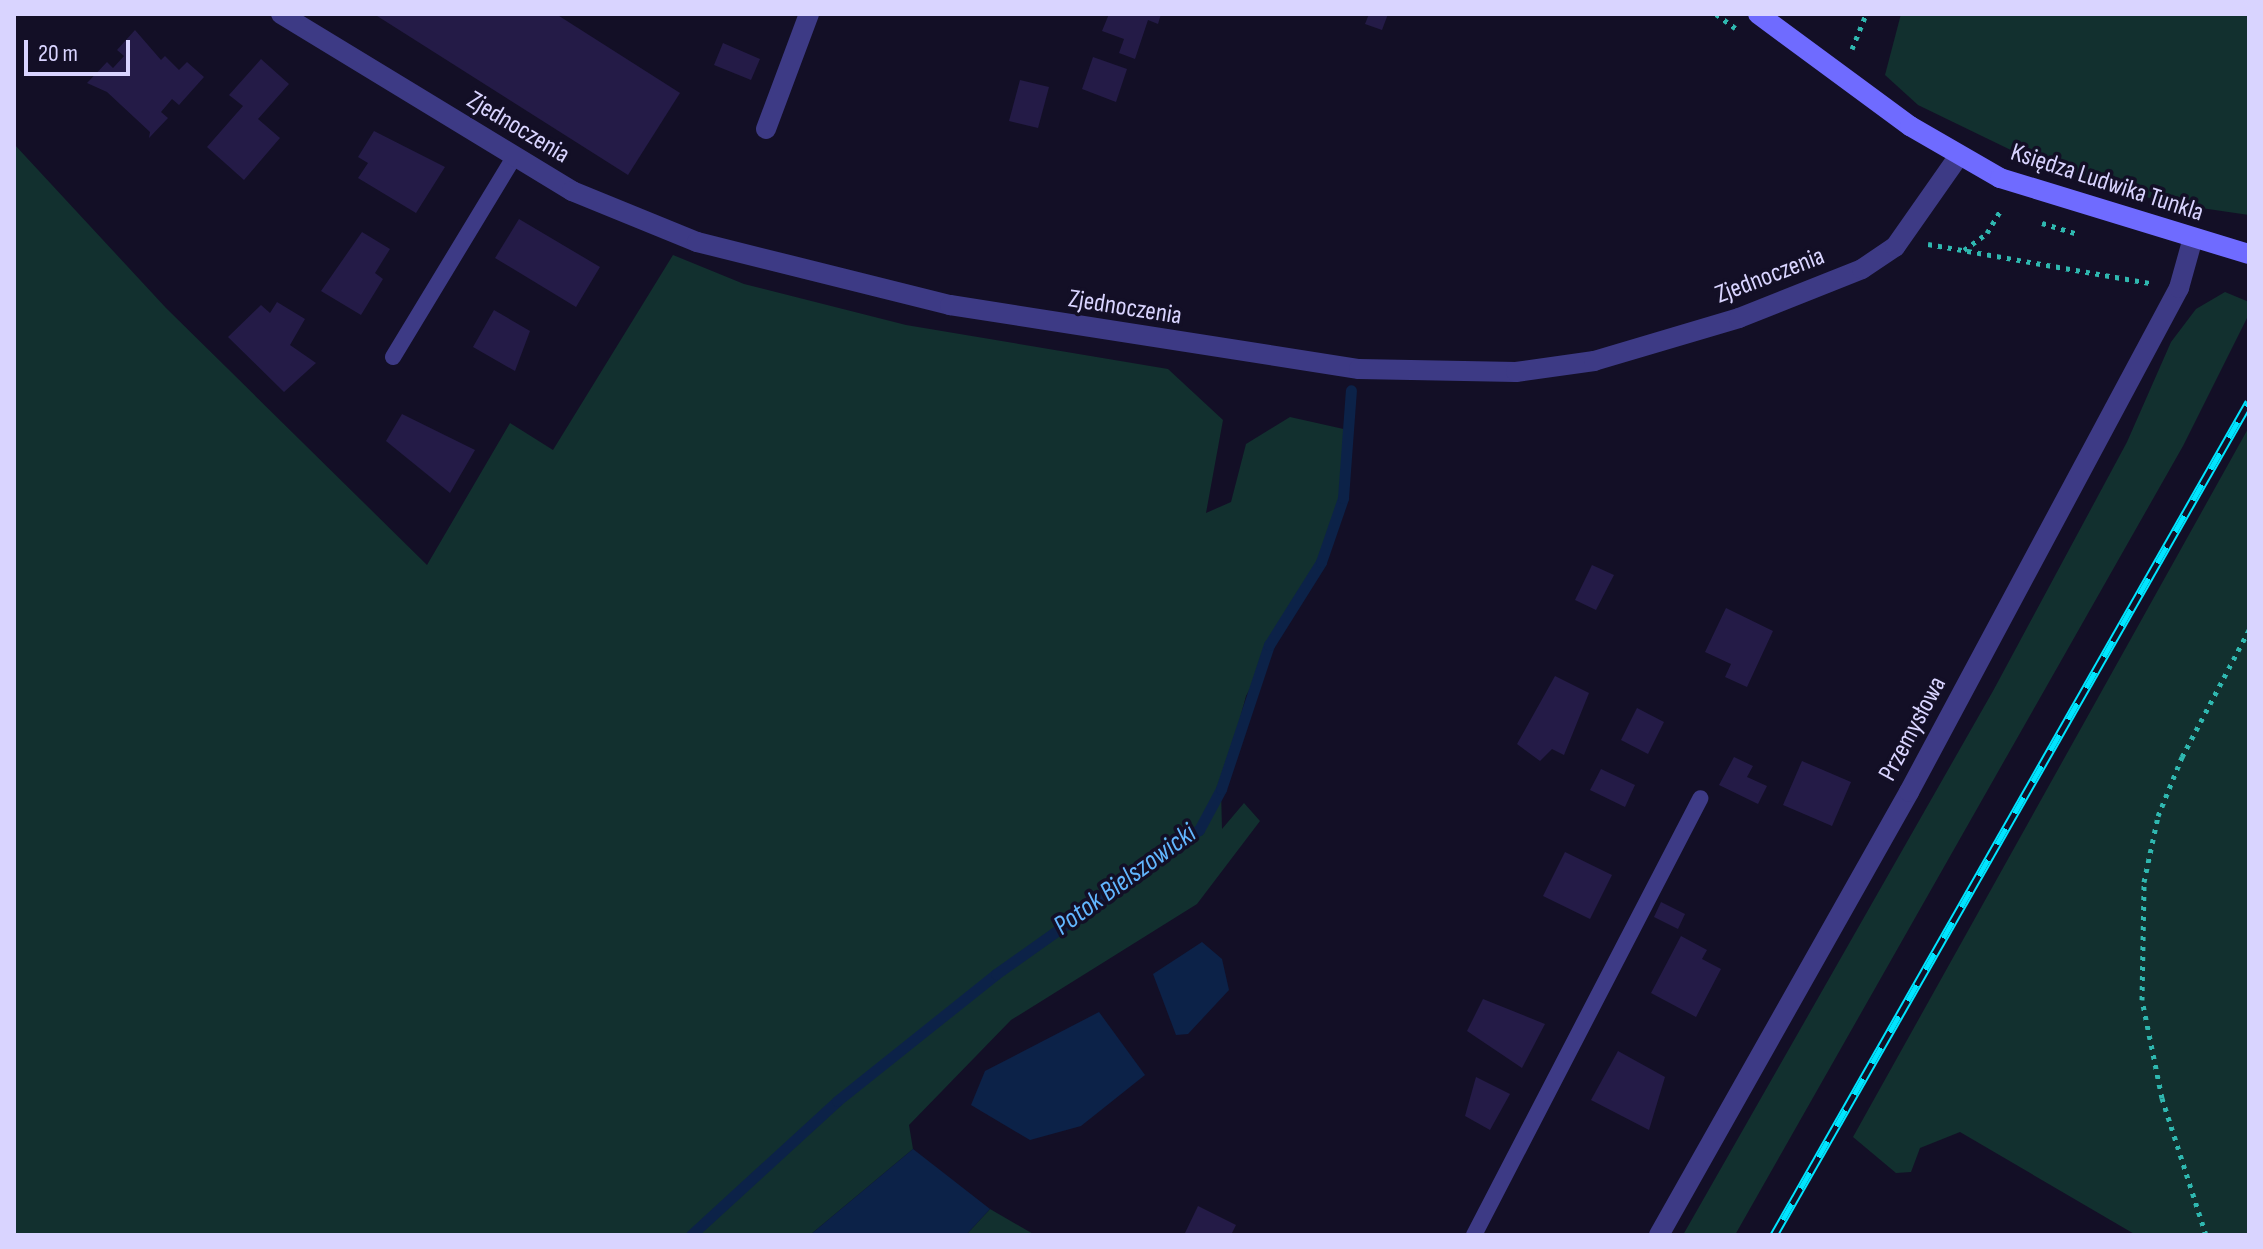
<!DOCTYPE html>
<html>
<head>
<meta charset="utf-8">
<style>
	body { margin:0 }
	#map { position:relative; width:2263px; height:1249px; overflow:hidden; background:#130f26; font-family:"Sofia Sans Condensed",sans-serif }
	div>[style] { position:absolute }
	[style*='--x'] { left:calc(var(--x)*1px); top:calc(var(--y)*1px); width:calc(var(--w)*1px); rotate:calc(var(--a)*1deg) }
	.green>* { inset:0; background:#12302f }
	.water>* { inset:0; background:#0c2248 }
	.stream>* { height:11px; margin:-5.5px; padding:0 5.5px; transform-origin:5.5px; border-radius:5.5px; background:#0c2248 }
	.building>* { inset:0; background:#241b47 }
	.path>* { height:5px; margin-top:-2.5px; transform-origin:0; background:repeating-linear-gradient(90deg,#2fb8b0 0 4px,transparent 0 10px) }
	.lane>* { height:16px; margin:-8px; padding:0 8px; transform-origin:8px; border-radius:8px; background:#3d3a85 }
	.street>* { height:20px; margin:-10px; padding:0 10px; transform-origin:10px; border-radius:10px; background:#3d3a85 }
	.secondary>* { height:20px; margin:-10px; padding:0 10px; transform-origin:10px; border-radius:10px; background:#6f6bff }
	.rail>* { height:9px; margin-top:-4.5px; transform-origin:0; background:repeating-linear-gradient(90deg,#130f26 0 18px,#00e5ff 0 36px); box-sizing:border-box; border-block:2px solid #00e5ff }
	span { translate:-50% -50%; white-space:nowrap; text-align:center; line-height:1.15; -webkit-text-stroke:7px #130f26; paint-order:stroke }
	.street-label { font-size:26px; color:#d9d4ff }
	.water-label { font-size:28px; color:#62b6ff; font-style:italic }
	.frame { position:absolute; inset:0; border:16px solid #d9d4ff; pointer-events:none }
	.scale { position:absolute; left:24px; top:40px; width:106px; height:36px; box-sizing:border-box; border:4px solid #d9d4ff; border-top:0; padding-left:10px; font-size:24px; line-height:28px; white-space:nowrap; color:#d9d4ff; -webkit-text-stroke:6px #130f26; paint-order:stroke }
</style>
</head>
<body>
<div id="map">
	<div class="green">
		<div style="clip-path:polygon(1901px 14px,2249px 14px,2249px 215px,2167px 203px,2050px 169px,1918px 105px,1885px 75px)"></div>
		<div style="clip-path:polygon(14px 144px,166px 308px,427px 565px,510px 423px,553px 450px,673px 255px,744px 284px,906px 325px,1168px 369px,1223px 420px,1206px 513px,1231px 502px,1246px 444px,1290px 417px,1348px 430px,1343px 498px,1321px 562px,1246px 696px,1221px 789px,1222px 829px,1244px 803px,1260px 821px,1197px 904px,1011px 1020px,909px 1125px,913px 1149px,810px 1235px,14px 1235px)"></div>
		<div style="clip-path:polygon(2225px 292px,2249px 302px,2249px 314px,2183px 446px,1735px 1235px,1683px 1235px,1993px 691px,2127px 442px,2171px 342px,2196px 309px)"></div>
		<div style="clip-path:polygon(2249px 427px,2249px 1235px,2136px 1235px,1960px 1132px,1920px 1148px,1911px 1172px,1896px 1173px,1853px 1137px)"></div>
		<div style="clip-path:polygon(990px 1209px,1035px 1235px,966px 1235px)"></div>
	</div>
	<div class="water">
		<div style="clip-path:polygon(1202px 942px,1222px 959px,1229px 990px,1188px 1034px,1176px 1035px,1153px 974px)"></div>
		<div style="clip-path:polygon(1099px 1012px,1145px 1075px,1081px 1126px,1030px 1140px,971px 1105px,985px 1071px)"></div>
		<div style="clip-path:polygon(913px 1149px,990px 1209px,966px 1235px,810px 1235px)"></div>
	</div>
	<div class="stream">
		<div style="--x:691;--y:1235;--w:198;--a:-42.5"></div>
		<div style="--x:837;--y:1101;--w:203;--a:-38.6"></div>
		<div style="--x:996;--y:974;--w:249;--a:-35.4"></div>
		<div style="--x:1199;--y:830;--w:47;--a:-61.8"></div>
		<div style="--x:1221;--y:789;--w:152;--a:-71.6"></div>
		<div style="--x:1269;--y:645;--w:98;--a:-57.9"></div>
		<div style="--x:1321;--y:562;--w:68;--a:-71"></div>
		<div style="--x:1343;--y:498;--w:108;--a:-85.8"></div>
	</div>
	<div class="building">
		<div style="clip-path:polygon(374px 14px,556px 14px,680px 93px,628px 175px)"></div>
		<div style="clip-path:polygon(1109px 14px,1161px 14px,1158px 24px,1148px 20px,1135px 59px,1119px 53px,1124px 39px,1102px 31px)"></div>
		<div style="clip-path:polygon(1369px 14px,1388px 14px,1382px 30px,1365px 24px)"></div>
		<div style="clip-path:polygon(135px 30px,161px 60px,165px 56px,179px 70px,187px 62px,204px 77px,179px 105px,172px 99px,161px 112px,168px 118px,149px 138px,150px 132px,107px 92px,87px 83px,107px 62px,113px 68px,124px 56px,117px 50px)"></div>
		<div style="clip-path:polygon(723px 43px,760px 59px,751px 80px,714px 65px)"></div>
		<div style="clip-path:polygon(1093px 57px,1127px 69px,1116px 102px,1082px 89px)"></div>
		<div style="clip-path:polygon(261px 59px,289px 84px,258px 119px,280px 138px,244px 180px,207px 147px,243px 106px,229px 95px)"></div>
		<div style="clip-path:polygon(1020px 80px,1049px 87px,1038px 128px,1009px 121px)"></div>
		<div style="clip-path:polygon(374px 131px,445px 167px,416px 213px,358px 178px,368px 163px,358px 157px)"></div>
		<div style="clip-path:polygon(519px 219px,600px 267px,576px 307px,495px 258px)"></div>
		<div style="clip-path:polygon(362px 232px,390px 249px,375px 273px,383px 279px,361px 315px,321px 291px)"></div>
		<div style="clip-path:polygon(277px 302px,305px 319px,290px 345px,316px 363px,284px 392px,228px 337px,261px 305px,270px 313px)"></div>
		<div style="clip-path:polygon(494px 310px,530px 331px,515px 371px,473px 347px)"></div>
		<div style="clip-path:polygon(402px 414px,475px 450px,450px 493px,386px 441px)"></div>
		<div style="clip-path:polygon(1592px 565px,1614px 575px,1596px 610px,1575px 600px)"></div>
		<div style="clip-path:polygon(1726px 608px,1773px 631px,1747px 687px,1725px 677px,1731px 664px,1705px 652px)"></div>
		<div style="clip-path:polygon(1555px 676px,1589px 693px,1564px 755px,1552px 749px,1540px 761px,1517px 744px)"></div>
		<div style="clip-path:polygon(1637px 708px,1664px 722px,1648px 754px,1621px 740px)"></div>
		<div style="clip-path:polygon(1734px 757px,1753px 766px,1747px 777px,1767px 786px,1758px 804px,1719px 785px)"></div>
		<div style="clip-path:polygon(1802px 761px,1851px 782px,1832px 826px,1783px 805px)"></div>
		<div style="clip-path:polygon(1601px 769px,1635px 785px,1625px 807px,1590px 790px)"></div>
		<div style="clip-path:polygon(1565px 852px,1612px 875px,1590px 919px,1543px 896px)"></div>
		<div style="clip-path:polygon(1661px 902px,1685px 914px,1678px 929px,1654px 917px)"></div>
		<div style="clip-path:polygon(1681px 936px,1707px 950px,1702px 959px,1721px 969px,1696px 1017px,1651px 993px)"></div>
		<div style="clip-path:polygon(1483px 999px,1545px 1024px,1522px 1068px,1467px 1031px)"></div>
		<div style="clip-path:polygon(1618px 1051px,1665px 1077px,1649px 1130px,1591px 1100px)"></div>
		<div style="clip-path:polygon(1476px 1077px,1510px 1094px,1490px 1130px,1465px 1116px)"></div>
		<div style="clip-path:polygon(1198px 1206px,1236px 1225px,1231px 1235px,1185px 1233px)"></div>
	</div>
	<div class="path">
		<div style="--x:1716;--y:14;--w:24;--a:36"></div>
		<div style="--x:1852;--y:49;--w:38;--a:-68"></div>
		<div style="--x:2042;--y:223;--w:38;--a:17"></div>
		<div style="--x:1928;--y:244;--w:225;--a:10"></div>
		<div style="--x:1964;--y:250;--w:29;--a:-36"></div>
		<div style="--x:1987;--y:233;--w:29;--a:-59"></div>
		<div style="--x:2206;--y:1235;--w:144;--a:-107.8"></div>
		<div style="--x:2162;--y:1098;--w:100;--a:-101.5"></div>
		<div style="--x:2142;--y:1000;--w:118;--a:-89"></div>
		<div style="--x:2144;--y:882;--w:67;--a:-78"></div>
		<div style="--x:2158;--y:816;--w:64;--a:-67.9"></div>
		<div style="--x:2182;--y:757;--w:144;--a:-62.2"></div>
	</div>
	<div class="lane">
		<div style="--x:393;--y:357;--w:234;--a:-58.8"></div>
		<div style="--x:1474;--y:1235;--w:492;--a:-62.6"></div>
	</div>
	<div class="street">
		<div style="--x:281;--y:14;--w:341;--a:31.3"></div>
		<div style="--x:572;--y:191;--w:135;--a:22.2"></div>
		<div style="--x:697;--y:242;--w:261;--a:14"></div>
		<div style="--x:950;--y:305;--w:414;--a:8.9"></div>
		<div style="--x:1359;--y:369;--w:157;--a:1.1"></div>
		<div style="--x:1516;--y:372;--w:79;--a:-8"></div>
		<div style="--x:1594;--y:361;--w:151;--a:-16.5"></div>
		<div style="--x:1739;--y:318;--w:132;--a:-21.7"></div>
		<div style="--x:1862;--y:269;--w:40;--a:-34"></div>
		<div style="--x:1895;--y:247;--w:110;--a:-55"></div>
		<div style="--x:766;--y:129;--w:123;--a:-69.5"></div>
		<div style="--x:1659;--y:1235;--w:509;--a:-60.56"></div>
		<div style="--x:1909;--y:792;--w:572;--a:-61.82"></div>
		<div style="--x:2179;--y:288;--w:52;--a:-74.4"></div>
	</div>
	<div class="secondary">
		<div style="--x:1758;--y:14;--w:189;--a:36.4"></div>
		<div style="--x:1910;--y:126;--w:104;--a:30"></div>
		<div style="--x:2000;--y:178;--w:260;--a:17"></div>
	</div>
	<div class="rail">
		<div style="--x:1774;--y:1235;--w:959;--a:-60.31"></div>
	</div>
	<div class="street-label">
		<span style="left:518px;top:128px;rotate:31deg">Zjednoczenia</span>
		<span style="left:2107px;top:183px;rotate:18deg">Księdza Ludwika Tunkla</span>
		<span style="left:1770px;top:276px;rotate:-21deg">Zjednoczenia</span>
		<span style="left:1125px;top:308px;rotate:9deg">Zjednoczenia</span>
		<span style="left:1913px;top:729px;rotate:-62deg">Przemysłowa</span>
	</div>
	<div class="water-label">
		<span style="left:1125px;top:880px;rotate:-36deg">Potok Bielszowicki</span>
	</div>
	<div class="frame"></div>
	<div class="scale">20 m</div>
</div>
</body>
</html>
